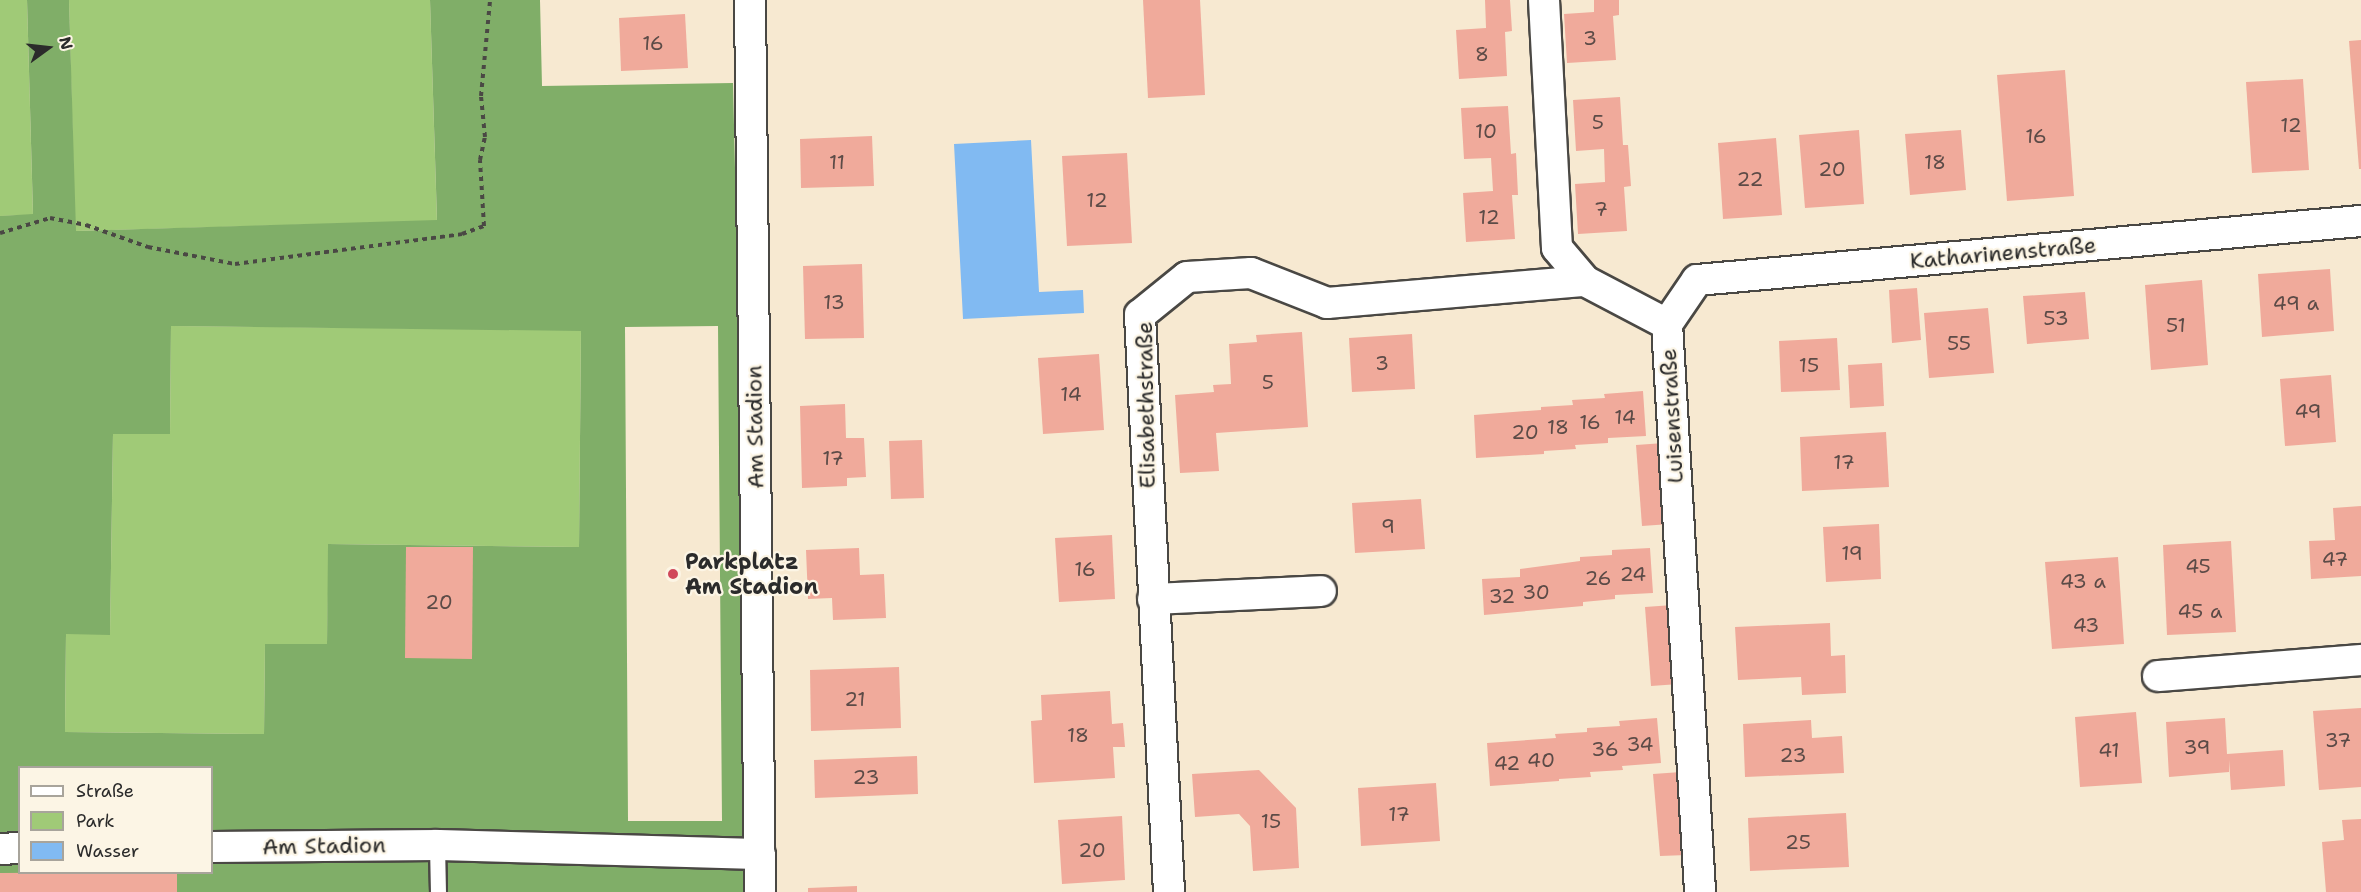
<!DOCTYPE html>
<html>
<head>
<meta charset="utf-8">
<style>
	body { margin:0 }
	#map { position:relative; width:2361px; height:892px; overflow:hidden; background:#f7e9d1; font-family:"Shantell Sans",sans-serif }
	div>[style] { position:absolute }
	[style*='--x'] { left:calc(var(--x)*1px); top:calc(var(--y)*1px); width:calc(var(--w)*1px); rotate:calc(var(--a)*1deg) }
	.green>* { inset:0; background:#a0ca77 }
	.forest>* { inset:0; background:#80ae68 }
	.water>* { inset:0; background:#81baf2 }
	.building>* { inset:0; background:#f0aa9b }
	.path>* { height:4px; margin-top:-2px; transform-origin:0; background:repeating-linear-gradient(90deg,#4a4844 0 4.5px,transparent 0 9px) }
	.roads { filter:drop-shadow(2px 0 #4a4844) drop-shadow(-2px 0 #4a4844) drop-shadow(0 2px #4a4844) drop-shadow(0 -2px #4a4844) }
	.service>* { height:15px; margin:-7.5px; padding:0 7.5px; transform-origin:7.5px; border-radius:7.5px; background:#fff }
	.minor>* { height:30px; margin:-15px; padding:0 15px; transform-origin:15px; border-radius:15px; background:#fff }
	.dots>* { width:16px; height:16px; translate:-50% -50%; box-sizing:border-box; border:3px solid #fcf5e5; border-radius:50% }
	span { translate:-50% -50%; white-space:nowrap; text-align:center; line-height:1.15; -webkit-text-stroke:4.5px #fcf5e5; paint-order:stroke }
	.number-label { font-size:20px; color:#5c4b47 }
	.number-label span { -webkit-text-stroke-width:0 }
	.street-label { font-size:22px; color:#2b2b2b }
	.poi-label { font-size:22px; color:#2b2b2b; font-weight:700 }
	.left { translate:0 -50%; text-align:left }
	.legend { position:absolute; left:18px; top:766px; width:195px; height:108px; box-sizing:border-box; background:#fcf5e5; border:2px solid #a8a49b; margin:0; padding:8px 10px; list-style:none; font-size:18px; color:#2b2b2b }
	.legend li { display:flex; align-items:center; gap:12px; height:30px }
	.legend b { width:30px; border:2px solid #a8a49b }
	.north { position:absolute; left:18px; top:18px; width:60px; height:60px; -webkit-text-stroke:4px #fcf5e5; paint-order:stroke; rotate:75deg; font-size:16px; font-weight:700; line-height:24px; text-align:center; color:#2b2b2b }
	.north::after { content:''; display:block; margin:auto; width:21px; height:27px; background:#2b2b2b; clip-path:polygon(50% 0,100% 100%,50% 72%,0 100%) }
</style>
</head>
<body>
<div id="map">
	<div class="green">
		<div style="clip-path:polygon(0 0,27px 0,33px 215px,0 216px)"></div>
		<div style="clip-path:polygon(69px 0,430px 0,437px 221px,75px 231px)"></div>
		<div style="clip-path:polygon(171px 326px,581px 330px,579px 547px,329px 544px,327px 644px,265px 644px,264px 734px,65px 732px,66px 634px,110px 634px,113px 434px,170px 434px)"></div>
	</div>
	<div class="forest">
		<div style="clip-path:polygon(evenodd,27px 0,69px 0,76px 231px,437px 220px,430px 0,540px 0,542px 86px,733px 83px,752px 892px,0 892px,0 216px,33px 214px,27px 0,171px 326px,581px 331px,579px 547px,328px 544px,327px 644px,265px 644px,264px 734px,65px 732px,66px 634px,110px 635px,113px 434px,170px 434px,171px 326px,27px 0,718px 326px,722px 821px,628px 821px,625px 327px,718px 326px,27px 0,20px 768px,212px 768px,212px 872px,20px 872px,20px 768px)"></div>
	</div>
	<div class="water">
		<div style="clip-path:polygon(1031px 140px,1039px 292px,1083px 290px,1084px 313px,963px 319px,954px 144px)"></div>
	</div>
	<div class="building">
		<div style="clip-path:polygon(1143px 0,1200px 0,1205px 95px,1148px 98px)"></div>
		<div style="clip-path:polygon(1485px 0,1510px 0,1512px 31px,1505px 32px,1507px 76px,1459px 79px,1456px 30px,1486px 28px)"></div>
		<div style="clip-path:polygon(1594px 0,1619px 0,1619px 15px,1613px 16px,1616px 60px,1567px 63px,1564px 14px,1594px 12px)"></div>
		<div style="clip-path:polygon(685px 14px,688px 68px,621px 71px,619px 18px)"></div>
		<div style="clip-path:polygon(2361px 40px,2361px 169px,2359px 169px,2349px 41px)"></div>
		<div style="clip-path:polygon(2065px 70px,2074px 196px,2007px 201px,1997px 75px)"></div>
		<div style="clip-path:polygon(2303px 79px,2309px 170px,2252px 173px,2246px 82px)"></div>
		<div style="clip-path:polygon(1620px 97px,1623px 145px,1628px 145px,1631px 186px,1624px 187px,1627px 231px,1578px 234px,1575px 184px,1605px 182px,1604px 149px,1576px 151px,1573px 100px)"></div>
		<div style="clip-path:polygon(1508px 106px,1511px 154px,1516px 153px,1518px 195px,1512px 195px,1515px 239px,1466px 242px,1463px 193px,1493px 191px,1491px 158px,1464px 159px,1461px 108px)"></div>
		<div style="clip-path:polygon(1859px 130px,1864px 204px,1805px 208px,1799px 135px)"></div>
		<div style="clip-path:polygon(1961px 130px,1966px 190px,1910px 195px,1905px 134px)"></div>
		<div style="clip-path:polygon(872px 136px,874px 186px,801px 188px,800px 139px)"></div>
		<div style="clip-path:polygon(1776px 138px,1782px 215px,1723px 219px,1718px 143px)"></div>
		<div style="clip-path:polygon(1127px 153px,1132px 243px,1067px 246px,1062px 156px)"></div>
		<div style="clip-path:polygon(862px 264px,864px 338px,805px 339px,803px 266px)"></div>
		<div style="clip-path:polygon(2330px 269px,2334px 331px,2262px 337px,2258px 274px)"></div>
		<div style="clip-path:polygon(2202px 280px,2208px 365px,2151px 370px,2145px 285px)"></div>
		<div style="clip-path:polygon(1917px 288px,1921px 340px,1892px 343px,1889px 290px)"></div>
		<div style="clip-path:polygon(2085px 292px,2089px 339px,2027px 344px,2023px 296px)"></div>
		<div style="clip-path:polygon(1988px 308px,1994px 373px,1929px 378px,1924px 313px)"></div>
		<div style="clip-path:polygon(1302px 332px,1308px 427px,1216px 433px,1219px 471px,1180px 473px,1175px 395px,1214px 392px,1213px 385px,1231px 384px,1229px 344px,1257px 342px,1256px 335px)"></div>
		<div style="clip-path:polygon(1412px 334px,1415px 389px,1352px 392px,1349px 338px)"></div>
		<div style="clip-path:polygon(1837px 338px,1840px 390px,1781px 392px,1779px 341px)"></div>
		<div style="clip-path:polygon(1099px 354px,1104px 430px,1043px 434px,1038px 358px)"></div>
		<div style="clip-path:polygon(1882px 363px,1884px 406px,1850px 408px,1848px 365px)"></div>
		<div style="clip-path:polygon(2331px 375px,2336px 442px,2285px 446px,2280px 379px)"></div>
		<div style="clip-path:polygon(1643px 391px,1646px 436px,1608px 438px,1608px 443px,1575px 445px,1576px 449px,1544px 451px,1544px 454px,1476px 458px,1474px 415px,1541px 410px,1541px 407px,1573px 405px,1572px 400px,1605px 398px,1604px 394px)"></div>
		<div style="clip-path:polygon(845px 404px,846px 438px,864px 438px,866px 477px,847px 478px,847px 486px,802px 488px,800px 406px)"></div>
		<div style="clip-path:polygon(1886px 432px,1889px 487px,1802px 491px,1800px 437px)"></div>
		<div style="clip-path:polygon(922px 440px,924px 498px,891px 499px,889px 441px)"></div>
		<div style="clip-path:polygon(1664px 443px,1670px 524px,1642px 526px,1636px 445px)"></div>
		<div style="clip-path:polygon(1421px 499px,1425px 549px,1355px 553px,1352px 503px)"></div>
		<div style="clip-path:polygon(2361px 506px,2361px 576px,2311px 579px,2309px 541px,2335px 540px,2333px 508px)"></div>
		<div style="clip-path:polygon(1879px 524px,1881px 579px,1826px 582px,1823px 527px)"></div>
		<div style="clip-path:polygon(1112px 535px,1115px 599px,1059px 602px,1055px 538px)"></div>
		<div style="clip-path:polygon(2231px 541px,2236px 632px,2167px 635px,2163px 545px)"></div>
		<div style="clip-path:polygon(406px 547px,473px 547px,472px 659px,405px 658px)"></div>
		<div style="clip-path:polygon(859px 548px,860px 575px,884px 574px,886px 618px,833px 620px,832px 598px,808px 599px,806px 550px)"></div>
		<div style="clip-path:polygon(1650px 548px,1653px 593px,1615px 595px,1615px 599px,1583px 602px,1583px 606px,1484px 615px,1482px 579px,1520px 577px,1520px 569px,1580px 561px,1580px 557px,1612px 555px,1612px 550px)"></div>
		<div style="clip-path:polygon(2118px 557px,2124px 644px,2052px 649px,2045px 562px)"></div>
		<div style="clip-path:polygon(1673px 605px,1679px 684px,1651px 686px,1645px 607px)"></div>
		<div style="clip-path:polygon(1830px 623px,1831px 656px,1845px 655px,1846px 693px,1802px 695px,1801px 677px,1738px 680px,1735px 627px)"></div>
		<div style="clip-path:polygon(899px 667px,901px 728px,811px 731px,810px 670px)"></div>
		<div style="clip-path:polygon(1110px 691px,1112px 724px,1123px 723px,1125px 747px,1113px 747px,1115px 778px,1034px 783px,1031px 721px,1042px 720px,1041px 695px)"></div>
		<div style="clip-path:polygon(2361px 708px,2361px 787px,2319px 790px,2313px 711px)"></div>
		<div style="clip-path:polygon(2136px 712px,2142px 783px,2080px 787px,2075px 717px)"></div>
		<div style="clip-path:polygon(1657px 718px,1661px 763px,1622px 766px,1623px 770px,1590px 772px,1591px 777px,1559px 779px,1559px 781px,1490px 786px,1487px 743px,1556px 738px,1555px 734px,1587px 732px,1587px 728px,1620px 726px,1619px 721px)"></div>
		<div style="clip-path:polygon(2225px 718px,2227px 754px,2283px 750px,2285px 786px,2231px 790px,2229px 760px,2229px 772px,2169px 777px,2166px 722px)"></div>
		<div style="clip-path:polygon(1811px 720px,1812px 738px,1842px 736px,1844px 773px,1745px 777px,1743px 724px)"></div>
		<div style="clip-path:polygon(917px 756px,918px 794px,815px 798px,814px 760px)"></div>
		<div style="clip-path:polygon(1259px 770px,1296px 808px,1299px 868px,1253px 871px,1250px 826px,1239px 814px,1195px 817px,1192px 774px)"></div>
		<div style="clip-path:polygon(1681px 772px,1687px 855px,1660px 856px,1653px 774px)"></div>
		<div style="clip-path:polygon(1436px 783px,1440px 841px,1361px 846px,1358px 788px)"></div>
		<div style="clip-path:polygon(1846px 813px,1849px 867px,1750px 871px,1748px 818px)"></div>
		<div style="clip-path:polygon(1122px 816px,1125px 880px,1062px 884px,1058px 820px)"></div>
		<div style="clip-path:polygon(2361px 819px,2361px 892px,2326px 892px,2322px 842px,2344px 840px,2342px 820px)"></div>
		<div style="clip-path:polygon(177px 872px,177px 892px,0 892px,0 873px)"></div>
		<div style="clip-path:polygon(857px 886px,857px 892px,808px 892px,808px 888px)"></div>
	</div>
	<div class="path">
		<div style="--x:0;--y:233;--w:52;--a:-16.7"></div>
		<div style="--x:50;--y:218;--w:37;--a:11"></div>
		<div style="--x:86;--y:225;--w:66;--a:19.5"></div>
		<div style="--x:148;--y:247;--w:89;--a:11.1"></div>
		<div style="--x:235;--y:264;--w:229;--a:-7.5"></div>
		<div style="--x:462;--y:234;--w:23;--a:-20"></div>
		<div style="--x:484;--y:226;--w:66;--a:-93.5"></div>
		<div style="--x:480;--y:160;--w:24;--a:-78"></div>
		<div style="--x:485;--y:137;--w:41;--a:-95.6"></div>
		<div style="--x:481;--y:96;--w:96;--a:-84.6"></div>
	</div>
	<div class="roads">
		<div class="service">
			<div style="--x:437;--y:845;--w:47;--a:88.8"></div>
		</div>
		<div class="minor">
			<div style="--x:750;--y:0;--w:892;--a:89.36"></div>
			<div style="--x:1544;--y:0;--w:248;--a:87"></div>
			<div style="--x:1557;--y:248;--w:43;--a:49.7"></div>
			<div style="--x:1585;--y:281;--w:93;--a:27.7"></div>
			<div style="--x:1667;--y:324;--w:53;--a:-55.7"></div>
			<div style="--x:1697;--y:280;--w:667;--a:-5.08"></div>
			<div style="--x:1667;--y:324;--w:569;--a:86.67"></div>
			<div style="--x:1153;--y:599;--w:168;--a:-2.7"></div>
			<div style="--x:2158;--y:676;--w:204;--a:-4.5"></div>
			<div style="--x:212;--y:847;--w:225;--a:-0.5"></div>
			<div style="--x:437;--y:845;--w:323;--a:1.6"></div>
			<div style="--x:0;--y:849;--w:20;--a:-3"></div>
			<div style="--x:1169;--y:892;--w:578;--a:-92.88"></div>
			<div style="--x:1140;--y:315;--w:60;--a:-39"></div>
			<div style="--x:1187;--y:277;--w:64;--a:-3.6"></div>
			<div style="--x:1251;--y:273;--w:82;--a:21.5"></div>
			<div style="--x:1327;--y:303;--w:259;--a:-4.9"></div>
		</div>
	</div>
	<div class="dots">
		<div style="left:673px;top:574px;background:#d1495b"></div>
	</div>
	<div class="number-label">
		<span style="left:1590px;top:38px">3</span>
		<span style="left:653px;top:43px">16</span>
		<span style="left:1482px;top:54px">8</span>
		<span style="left:1598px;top:122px">5</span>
		<span style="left:2291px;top:125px">12</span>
		<span style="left:1486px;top:131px">10</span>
		<span style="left:2036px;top:136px">16</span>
		<span style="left:837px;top:162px">11</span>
		<span style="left:1935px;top:162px">18</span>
		<span style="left:1832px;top:169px">20</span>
		<span style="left:1750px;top:179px">22</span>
		<span style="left:1097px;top:200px">12</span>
		<span style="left:1601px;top:209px">7</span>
		<span style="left:1489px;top:217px">12</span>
		<span style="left:834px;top:302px">13</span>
		<span style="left:2296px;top:303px">49 a</span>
		<span style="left:2056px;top:318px">53</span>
		<span style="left:2176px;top:325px">51</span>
		<span style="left:1959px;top:343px">55</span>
		<span style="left:1382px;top:363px">3</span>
		<span style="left:1809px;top:365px">15</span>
		<span style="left:1268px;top:382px">5</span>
		<span style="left:1071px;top:394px">14</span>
		<span style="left:2308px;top:411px">49</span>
		<span style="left:1625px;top:417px">14</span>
		<span style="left:1590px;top:422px">16</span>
		<span style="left:1558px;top:427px">18</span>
		<span style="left:1525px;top:432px">20</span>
		<span style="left:833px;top:458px">17</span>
		<span style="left:1844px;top:462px">17</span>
		<span style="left:1388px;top:526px">9</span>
		<span style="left:1852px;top:553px">19</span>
		<span style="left:2335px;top:559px">47</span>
		<span style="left:2198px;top:566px">45</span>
		<span style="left:1085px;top:569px">16</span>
		<span style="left:1633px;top:574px">24</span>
		<span style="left:1598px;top:578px">26</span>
		<span style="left:2083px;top:581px">43 a</span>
		<span style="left:1536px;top:592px">30</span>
		<span style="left:1502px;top:596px">32</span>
		<span style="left:439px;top:602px">20</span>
		<span style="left:2200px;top:611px">45 a</span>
		<span style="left:2086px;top:625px">43</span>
		<span style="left:855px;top:699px">21</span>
		<span style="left:1078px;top:735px">18</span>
		<span style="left:2338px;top:740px">37</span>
		<span style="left:1640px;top:744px">34</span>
		<span style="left:2197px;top:747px">39</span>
		<span style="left:1605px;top:749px">36</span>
		<span style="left:2109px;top:750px">41</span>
		<span style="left:1793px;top:755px">23</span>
		<span style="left:1541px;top:760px">40</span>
		<span style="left:1507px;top:763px">42</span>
		<span style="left:866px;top:777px">23</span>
		<span style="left:1399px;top:814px">17</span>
		<span style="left:1271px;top:821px">15</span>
		<span style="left:1798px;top:842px">25</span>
		<span style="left:1092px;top:850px">20</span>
	</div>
	<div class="street-label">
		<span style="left:2003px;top:253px;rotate:-5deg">Katharinenstraße</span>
		<span style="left:1146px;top:405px;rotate:-91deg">Elisabethstraße</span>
		<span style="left:1672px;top:416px;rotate:-93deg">Luisenstraße</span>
		<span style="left:755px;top:427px;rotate:-91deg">Am Stadion</span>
		<span style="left:324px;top:846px;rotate:-1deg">Am Stadion</span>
	</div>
	<div class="poi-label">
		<span class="left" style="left:685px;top:574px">Parkplatz<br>Am Stadion</span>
	</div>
	<ul class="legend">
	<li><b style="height:8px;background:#fff"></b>Straße</li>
	<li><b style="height:16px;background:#a0ca77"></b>Park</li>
	<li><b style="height:16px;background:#81baf2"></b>Wasser</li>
	</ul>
	<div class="north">N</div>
</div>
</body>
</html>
